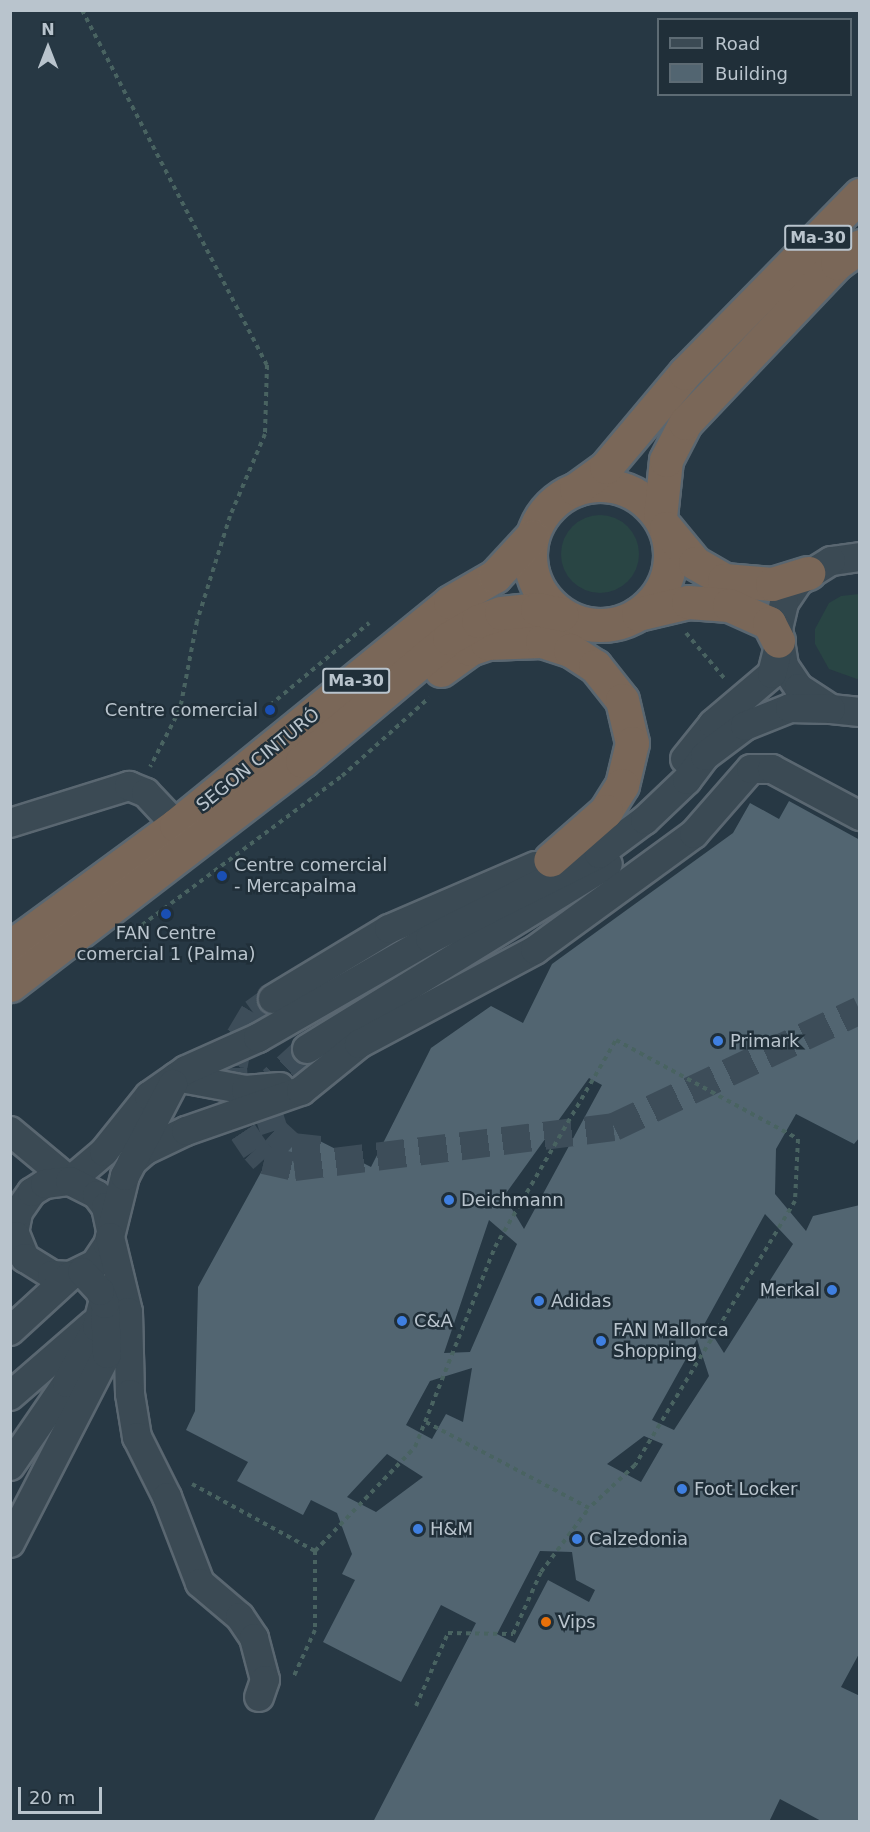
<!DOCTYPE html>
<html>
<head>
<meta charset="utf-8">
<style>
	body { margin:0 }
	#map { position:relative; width:870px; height:1832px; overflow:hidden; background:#273844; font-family:"DejaVu Sans",sans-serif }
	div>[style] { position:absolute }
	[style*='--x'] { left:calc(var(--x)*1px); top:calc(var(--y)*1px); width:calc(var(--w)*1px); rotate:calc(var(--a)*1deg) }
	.green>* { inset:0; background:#294544 }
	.round { border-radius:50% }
	.building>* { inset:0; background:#526571 }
	.minor-tunnel>* { height:28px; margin-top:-14px; transform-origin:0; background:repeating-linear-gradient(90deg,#3d4d59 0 28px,transparent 0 42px) }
	.path>* { height:4px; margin-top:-2px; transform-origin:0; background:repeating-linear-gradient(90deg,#496361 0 4.5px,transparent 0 9px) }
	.roads { filter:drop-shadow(2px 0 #5a6771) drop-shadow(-2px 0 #5a6771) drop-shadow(0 2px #5a6771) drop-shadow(0 -2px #5a6771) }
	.minor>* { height:28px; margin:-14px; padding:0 14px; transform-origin:14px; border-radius:14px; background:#3b4a54 }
	.highway>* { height:33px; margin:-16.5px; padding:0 16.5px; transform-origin:16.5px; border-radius:16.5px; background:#7a6758 }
	.highway>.ring { margin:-16.5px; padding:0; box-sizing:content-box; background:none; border:33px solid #7a6758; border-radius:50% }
	.dots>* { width:16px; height:16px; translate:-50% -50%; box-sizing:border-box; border:3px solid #202f39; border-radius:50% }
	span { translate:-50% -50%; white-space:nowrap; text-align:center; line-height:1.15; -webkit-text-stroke:5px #202f39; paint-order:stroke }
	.shield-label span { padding:2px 4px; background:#202f39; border:2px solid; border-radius:4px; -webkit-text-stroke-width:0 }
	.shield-label { font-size:16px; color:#b9c4cd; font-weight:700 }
	.poi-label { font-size:18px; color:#b9c4cd }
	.right { translate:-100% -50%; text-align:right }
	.left { translate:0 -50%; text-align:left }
	.street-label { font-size:18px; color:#b9c4cd }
	.frame { position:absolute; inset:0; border:12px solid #b9c4cd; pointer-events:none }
	.legend { position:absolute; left:657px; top:18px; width:195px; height:78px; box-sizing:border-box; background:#202f39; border:2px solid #5d6b74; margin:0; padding:8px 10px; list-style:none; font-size:18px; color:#b9c4cd }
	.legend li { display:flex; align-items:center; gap:12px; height:30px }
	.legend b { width:30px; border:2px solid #5d6b74 }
	.north { position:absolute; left:18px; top:18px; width:60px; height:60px; -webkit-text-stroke:4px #202f39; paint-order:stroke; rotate:0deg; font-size:16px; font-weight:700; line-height:24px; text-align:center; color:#b9c4cd }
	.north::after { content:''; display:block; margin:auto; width:21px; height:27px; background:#b9c4cd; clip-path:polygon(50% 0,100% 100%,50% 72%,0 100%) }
	.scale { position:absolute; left:18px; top:1787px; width:84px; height:27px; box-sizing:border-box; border:3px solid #b9c4cd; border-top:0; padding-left:8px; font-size:18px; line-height:21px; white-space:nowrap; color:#b9c4cd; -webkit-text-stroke:4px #202f39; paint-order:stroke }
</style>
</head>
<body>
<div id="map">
	<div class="green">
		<div class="round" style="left:561px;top:515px;width:78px;height:78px"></div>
		<div style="clip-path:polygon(859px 594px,860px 678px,857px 679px,829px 669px,815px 644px,815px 629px,829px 603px,841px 596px)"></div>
	</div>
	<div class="building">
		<div style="clip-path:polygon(evenodd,789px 801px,860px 840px,860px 1137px,854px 1144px,796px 1114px,776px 1149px,775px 1194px,806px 1231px,813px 1216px,860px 1205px,860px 1652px,841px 1687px,860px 1696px,860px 1822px,823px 1822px,780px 1799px,769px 1822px,373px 1822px,476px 1623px,441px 1605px,401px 1682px,323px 1642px,355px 1580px,342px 1574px,352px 1554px,337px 1513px,311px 1500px,303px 1515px,237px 1481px,248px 1462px,186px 1430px,195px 1411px,198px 1287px,276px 1145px,310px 1136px,371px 1167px,431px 1048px,491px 1006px,523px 1023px,552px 964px,733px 833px,750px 803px,779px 819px,789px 801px,589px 1078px,602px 1085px,524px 1229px,504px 1196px,589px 1078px,789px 801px,765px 1214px,793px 1244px,724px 1353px,705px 1323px,765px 1214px,789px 801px,489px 1220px,517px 1244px,470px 1352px,444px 1353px,489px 1220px,789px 801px,697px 1339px,709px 1376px,674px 1430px,652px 1420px,697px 1339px,789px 801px,472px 1368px,463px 1422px,446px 1414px,432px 1439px,406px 1425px,430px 1381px,472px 1368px,789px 801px,644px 1436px,663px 1444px,641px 1482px,607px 1464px,644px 1436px,789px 801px,387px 1454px,423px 1477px,376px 1512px,347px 1497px,387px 1454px,789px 801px,540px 1551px,572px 1552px,576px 1580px,595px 1590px,589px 1602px,548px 1580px,515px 1643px,497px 1634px,540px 1551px)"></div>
	</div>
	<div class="minor-tunnel">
		<div style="--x:273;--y:999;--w:24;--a:144"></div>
		<div style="--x:254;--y:1013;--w:29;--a:121"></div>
		<div style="--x:239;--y:1038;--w:31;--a:101"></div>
		<div style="--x:233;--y:1068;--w:29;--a:86"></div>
		<div style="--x:235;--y:1097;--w:36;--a:77"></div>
		<div style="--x:243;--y:1132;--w:22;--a:56"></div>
		<div style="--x:255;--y:1150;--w:13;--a:48"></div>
		<div style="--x:264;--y:1160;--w:31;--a:13"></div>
		<div style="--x:294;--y:1167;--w:322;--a:-7.1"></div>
		<div style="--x:614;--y:1127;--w:272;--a:-25.4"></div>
		<div style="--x:307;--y:1049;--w:47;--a:137.6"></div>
		<div style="--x:272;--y:1081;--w:28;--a:100"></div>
		<div style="--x:267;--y:1109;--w:23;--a:72"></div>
		<div style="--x:274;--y:1131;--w:24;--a:42"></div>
		<div style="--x:292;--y:1147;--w:37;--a:6"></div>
	</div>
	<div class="path">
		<div style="--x:82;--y:10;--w:400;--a:62.5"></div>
		<div style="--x:267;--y:365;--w:69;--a:91.7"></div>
		<div style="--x:265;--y:434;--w:89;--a:113.1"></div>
		<div style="--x:230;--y:516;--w:110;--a:107.4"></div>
		<div style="--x:197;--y:621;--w:90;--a:100.9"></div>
		<div style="--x:180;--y:709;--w:65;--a:117.3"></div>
		<div style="--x:686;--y:633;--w:59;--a:49.8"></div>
		<div style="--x:263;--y:711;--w:138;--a:-39.7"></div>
		<div style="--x:142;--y:925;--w:249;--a:-36.7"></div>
		<div style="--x:342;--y:776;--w:117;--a:-41.9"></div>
		<div style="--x:192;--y:1484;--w:140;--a:28.6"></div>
		<div style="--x:315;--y:1551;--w:79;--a:90"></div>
		<div style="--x:315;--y:1630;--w:53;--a:114.6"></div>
		<div style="--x:315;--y:1551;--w:144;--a:-46.1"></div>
		<div style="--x:415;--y:1447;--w:215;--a:-68.2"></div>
		<div style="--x:495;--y:1247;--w:240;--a:-59.7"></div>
		<div style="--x:616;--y:1040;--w:207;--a:28.5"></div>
		<div style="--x:798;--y:1139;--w:62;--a:92.8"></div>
		<div style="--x:795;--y:1201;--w:309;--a:121.2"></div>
		<div style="--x:635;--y:1465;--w:63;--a:136.9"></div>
		<div style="--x:589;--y:1508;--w:184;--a:-152.2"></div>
		<div style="--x:416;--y:1706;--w:80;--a:-66.3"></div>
		<div style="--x:448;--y:1633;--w:65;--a:0.9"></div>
		<div style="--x:513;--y:1634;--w:68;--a:-65.7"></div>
		<div style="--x:541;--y:1572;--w:80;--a:-53.1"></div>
	</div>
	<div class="roads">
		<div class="minor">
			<div style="--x:860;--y:557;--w:29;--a:172"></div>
			<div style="--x:831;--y:561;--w:39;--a:148"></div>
			<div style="--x:798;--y:582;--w:25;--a:124"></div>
			<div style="--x:784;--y:603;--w:26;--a:103"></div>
			<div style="--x:778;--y:628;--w:38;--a:81"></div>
			<div style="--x:784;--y:666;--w:27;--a:56"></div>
			<div style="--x:799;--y:688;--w:38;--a:33"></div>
			<div style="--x:831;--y:709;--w:29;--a:6"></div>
			<div style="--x:685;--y:759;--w:45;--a:-51.3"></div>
			<div style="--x:713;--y:724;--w:77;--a:-40.3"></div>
			<div style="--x:772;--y:674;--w:29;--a:-76"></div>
			<div style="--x:10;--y:823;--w:125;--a:-17.3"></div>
			<div style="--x:129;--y:786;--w:18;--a:22"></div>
			<div style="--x:146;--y:793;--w:44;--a:46.8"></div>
			<div style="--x:273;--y:999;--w:135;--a:-31.1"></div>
			<div style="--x:389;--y:929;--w:159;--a:-23.3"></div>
			<div style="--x:307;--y:1049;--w:353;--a:-31.6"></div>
			<div style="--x:176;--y:1077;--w:71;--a:10.5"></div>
			<div style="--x:246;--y:1090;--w:34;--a:-5"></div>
			<div style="--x:10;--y:1131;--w:78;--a:39.8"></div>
			<div style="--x:132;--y:1162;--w:18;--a:-41"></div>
			<div style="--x:146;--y:1150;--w:44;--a:-25.4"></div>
			<div style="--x:186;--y:1131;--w:122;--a:-19.2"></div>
			<div style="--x:301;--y:1091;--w:75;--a:-39"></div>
			<div style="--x:359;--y:1044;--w:200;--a:-28.1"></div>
			<div style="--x:535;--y:950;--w:197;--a:-36.1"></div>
			<div style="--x:694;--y:834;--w:86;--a:-48.8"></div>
			<div style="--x:751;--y:769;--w:21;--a:0"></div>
			<div style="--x:772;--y:769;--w:100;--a:28.1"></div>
			<div style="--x:70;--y:1181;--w:45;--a:-40.5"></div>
			<div style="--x:104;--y:1152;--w:72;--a:-51.2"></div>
			<div style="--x:149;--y:1096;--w:45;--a:-35.1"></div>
			<div style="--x:186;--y:1070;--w:79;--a:-24"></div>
			<div style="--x:258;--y:1038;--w:198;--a:-29.9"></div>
			<div style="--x:430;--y:939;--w:189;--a:-26.7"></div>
			<div style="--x:599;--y:854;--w:57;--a:-36.5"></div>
			<div style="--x:645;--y:820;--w:58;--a:-43.6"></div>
			<div style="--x:687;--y:780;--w:30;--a:-53"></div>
			<div style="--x:705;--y:756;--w:50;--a:-36.9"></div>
			<div style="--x:745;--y:726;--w:48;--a:-21.8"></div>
			<div style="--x:790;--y:708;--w:41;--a:1.4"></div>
			<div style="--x:15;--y:1228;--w:16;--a:-79"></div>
			<div style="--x:18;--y:1212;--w:24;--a:-55"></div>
			<div style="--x:32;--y:1192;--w:15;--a:-32"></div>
			<div style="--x:45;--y:1184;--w:25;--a:-7"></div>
			<div style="--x:70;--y:1181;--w:30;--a:27"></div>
			<div style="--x:97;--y:1195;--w:15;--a:53"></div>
			<div style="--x:106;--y:1207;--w:24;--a:78"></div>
			<div style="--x:16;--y:1236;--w:24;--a:68"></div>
			<div style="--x:25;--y:1258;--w:32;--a:32"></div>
			<div style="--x:52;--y:1275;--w:18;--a:3"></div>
			<div style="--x:70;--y:1276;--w:28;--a:-26"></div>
			<div style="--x:95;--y:1264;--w:23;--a:-56"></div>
			<div style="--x:108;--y:1245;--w:71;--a:-76.2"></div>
			<div style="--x:125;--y:1176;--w:104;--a:-62.4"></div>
			<div style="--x:110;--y:1237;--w:77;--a:76.5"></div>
			<div style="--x:128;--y:1312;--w:82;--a:88.6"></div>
			<div style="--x:130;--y:1394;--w:44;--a:80.8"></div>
			<div style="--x:137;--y:1437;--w:67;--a:63.4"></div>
			<div style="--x:167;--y:1497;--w:92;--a:69"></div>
			<div style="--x:200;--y:1583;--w:52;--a:40.4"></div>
			<div style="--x:240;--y:1617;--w:25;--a:56"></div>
			<div style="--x:254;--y:1638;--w:43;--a:75.3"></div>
			<div style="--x:265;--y:1680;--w:18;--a:109"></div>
			<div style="--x:10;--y:1331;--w:81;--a:-42.5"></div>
			<div style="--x:10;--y:1396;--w:110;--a:-40.9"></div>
			<div style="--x:10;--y:1466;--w:101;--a:-55.5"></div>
			<div style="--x:67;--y:1383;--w:64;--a:-61.8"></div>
			<div style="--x:97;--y:1327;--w:21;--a:-76"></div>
			<div style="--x:10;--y:1543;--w:212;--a:-62.8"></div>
			<div style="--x:107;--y:1354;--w:50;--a:-92.3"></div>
			<div style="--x:105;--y:1304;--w:14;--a:-111"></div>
			<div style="--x:100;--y:1291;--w:26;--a:-133"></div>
		</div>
		<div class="highway">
			<div class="ring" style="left:530px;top:485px;width:107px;height:107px"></div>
			<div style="--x:576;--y:489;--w:37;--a:-36"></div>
			<div style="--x:606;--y:467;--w:123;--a:-50"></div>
			<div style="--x:685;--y:373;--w:250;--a:-45.5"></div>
			<div style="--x:660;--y:517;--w:57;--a:-84"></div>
			<div style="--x:666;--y:460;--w:42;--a:-62.8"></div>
			<div style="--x:685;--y:423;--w:221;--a:-46.5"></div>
			<div style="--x:837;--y:263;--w:29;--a:-36"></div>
			<div style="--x:666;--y:528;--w:45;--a:50.4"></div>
			<div style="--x:695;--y:563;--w:34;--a:30"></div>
			<div style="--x:724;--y:580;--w:48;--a:4.8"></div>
			<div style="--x:772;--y:584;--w:38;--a:-17"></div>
			<div style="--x:638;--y:614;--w:51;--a:-13.5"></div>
			<div style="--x:688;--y:602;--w:41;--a:4.2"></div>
			<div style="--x:729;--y:605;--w:44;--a:24.2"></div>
			<div style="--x:769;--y:623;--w:20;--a:63"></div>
			<div style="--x:441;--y:670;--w:36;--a:-36"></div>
			<div style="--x:470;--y:649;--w:18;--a:-19"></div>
			<div style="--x:487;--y:643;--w:55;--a:-2.1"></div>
			<div style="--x:542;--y:641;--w:29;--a:18"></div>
			<div style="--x:570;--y:650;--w:30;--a:33"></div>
			<div style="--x:595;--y:666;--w:43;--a:51.5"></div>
			<div style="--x:622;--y:700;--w:44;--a:76.9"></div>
			<div style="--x:632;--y:743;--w:43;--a:103.4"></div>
			<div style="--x:622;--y:785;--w:31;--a:122"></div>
			<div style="--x:606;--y:811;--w:74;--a:138.8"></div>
			<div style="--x:10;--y:947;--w:206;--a:-36.3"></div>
			<div style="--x:176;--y:825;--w:353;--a:-39.1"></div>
			<div style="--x:450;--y:602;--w:52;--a:-30"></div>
			<div style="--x:495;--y:576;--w:54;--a:-47.2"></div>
			<div style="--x:10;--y:985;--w:368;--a:-37.5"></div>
			<div style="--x:302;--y:761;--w:192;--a:-39.9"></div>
			<div style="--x:449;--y:638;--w:34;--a:-30"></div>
			<div style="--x:478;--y:621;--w:24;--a:-19"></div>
			<div style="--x:501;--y:613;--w:36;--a:-6"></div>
			<div style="--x:537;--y:609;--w:25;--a:12"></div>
		</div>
	</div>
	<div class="dots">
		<div style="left:270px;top:710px;background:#1a4fb4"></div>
		<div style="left:222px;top:876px;background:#1a4fb4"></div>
		<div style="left:166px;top:914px;background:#1a4fb4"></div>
		<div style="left:718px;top:1041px;background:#3f7fe0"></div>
		<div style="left:449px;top:1200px;background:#3f7fe0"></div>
		<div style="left:832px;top:1290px;background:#3f7fe0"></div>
		<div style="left:539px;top:1301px;background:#3f7fe0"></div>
		<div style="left:402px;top:1321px;background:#3f7fe0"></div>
		<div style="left:601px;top:1341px;background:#3f7fe0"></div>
		<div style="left:682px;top:1489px;background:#3f7fe0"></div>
		<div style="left:418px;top:1529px;background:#3f7fe0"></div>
		<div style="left:577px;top:1539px;background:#3f7fe0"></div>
		<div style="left:546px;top:1622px;background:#e8710a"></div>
	</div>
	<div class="shield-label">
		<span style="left:818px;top:238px">Ma-30</span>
		<span style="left:356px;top:681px">Ma-30</span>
	</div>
	<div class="poi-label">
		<span class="right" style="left:258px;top:710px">Centre comercial</span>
		<span class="left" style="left:234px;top:876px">Centre comercial<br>- Mercapalma</span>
		<span style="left:166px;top:944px">FAN Centre<br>comercial 1 (Palma)</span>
		<span class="left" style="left:730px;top:1041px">Primark</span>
		<span class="left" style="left:461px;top:1200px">Deichmann</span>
		<span class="right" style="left:820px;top:1290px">Merkal</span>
		<span class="left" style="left:551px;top:1301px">Adidas</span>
		<span class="left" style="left:414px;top:1321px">C&amp;A</span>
		<span class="left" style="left:613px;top:1341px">FAN Mallorca<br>Shopping</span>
		<span class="left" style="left:694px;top:1489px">Foot Locker</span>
		<span class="left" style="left:430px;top:1529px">H&amp;M</span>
		<span class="left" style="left:589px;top:1539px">Calzedonia</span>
		<span class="left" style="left:558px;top:1622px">Vips</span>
	</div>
	<div class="street-label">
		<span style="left:258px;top:760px;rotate:-39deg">SEGON CINTURÓ</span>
	</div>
	<div class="frame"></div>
	<ul class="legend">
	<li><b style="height:8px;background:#3b4a54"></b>Road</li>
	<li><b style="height:16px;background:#526571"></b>Building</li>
	</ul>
	<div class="north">N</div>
	<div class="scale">20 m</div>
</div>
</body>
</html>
